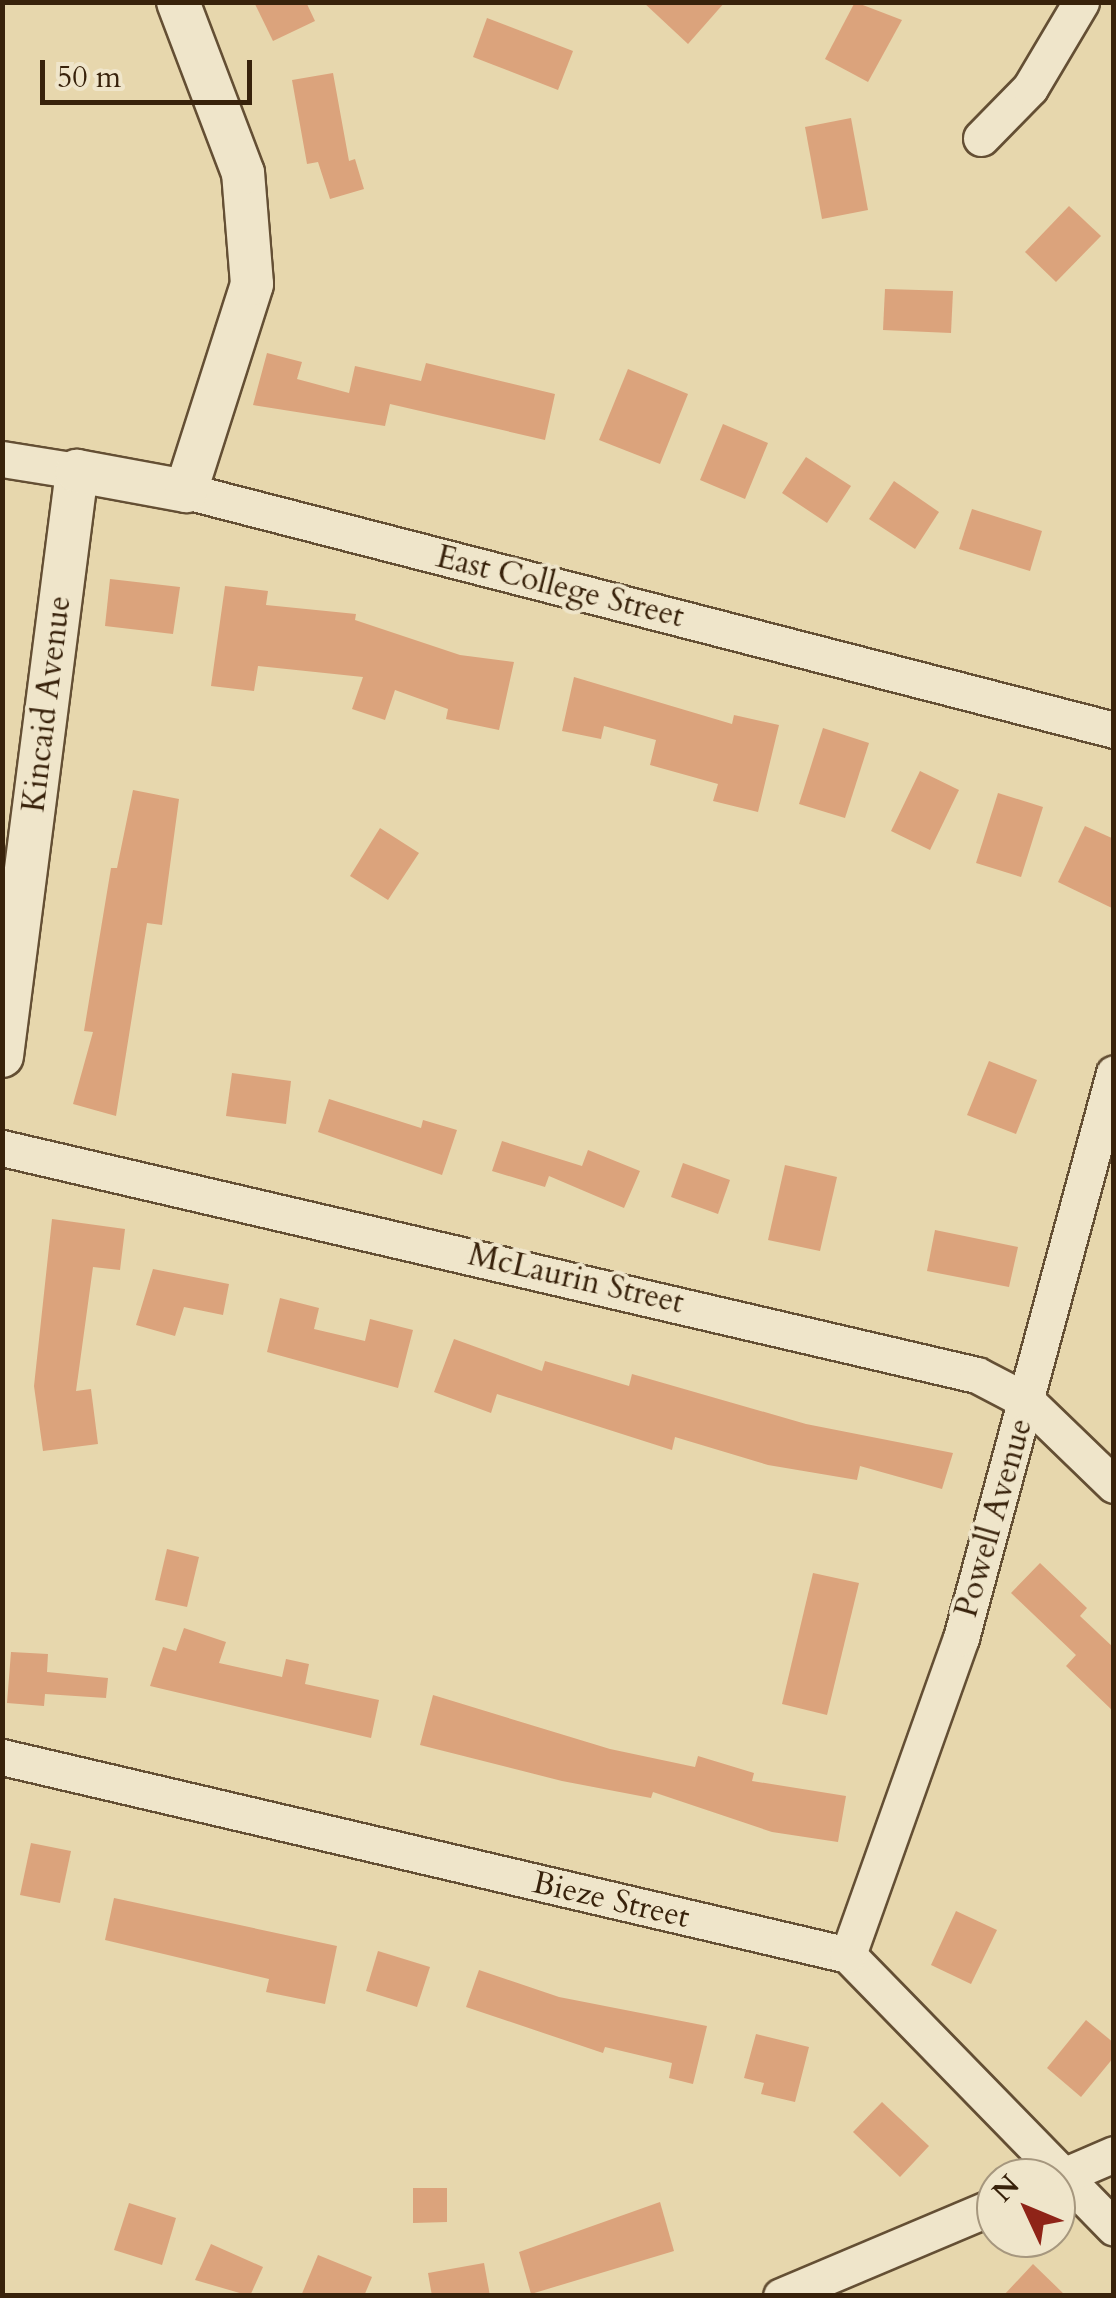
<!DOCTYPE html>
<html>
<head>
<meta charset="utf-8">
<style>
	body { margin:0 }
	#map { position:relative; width:1116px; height:2298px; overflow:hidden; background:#e7d7ad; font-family:Cardo,serif }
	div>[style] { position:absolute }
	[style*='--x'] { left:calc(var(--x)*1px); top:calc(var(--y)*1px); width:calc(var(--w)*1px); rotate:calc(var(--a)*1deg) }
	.building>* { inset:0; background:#dba37c }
	.roads { filter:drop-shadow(2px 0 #644f34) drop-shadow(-2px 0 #644f34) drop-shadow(0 2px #644f34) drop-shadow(0 -2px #644f34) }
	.minor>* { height:35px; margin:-17.5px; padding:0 17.5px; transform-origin:17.5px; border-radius:17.5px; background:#efe5ca }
	.tertiary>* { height:42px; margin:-21px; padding:0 21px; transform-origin:21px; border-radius:21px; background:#efe5ca }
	span { translate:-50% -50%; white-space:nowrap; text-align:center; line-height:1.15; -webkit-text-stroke:8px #efe5ca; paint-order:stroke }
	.street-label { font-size:32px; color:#38220b }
	.frame { position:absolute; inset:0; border:5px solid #38220b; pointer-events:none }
	.north { position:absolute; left:976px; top:2158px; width:100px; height:100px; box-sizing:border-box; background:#efe5ca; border:2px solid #a6977e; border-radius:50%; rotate:314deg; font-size:28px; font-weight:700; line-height:40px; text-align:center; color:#38220b }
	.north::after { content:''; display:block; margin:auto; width:35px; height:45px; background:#8f2418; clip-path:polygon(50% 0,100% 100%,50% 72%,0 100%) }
	.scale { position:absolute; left:40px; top:60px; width:212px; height:45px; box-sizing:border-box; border:5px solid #38220b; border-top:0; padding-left:12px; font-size:30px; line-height:35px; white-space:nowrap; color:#38220b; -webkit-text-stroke:8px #efe5ca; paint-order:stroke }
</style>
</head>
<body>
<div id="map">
	<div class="building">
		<div style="clip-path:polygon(254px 2px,306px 2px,315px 21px,273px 41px)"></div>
		<div style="clip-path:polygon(643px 2px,725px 2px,688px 44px)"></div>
		<div style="clip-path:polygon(855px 2px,902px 20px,868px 82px,825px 59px)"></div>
		<div style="clip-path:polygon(487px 18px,573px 51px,558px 90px,473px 57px)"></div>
		<div style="clip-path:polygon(333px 73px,349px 161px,355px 159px,364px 189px,330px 199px,318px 162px,307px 164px,292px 80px)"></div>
		<div style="clip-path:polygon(851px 118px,868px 210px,822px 219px,805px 127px)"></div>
		<div style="clip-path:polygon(1069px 206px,1101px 236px,1056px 282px,1025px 252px)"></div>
		<div style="clip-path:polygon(885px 289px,953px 291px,951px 333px,883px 330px)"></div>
		<div style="clip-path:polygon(267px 353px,302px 362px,297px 379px,349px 393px,355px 366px,421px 381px,426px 363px,555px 394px,545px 440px,390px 404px,385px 426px,253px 405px)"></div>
		<div style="clip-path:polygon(628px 369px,688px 394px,660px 464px,599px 440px)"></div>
		<div style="clip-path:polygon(723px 424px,768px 443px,745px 499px,700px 480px)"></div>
		<div style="clip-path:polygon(806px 457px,851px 486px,827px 523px,782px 493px)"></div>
		<div style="clip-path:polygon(894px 481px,939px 512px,915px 549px,869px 519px)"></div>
		<div style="clip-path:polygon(972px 509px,1042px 531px,1030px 571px,959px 549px)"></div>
		<div style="clip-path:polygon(110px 579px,180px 587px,173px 634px,105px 626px)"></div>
		<div style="clip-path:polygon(225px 586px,268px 591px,266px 605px,356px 614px,355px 620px,460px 655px,514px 662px,499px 730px,446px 719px,448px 709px,395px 690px,385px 720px,352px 709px,363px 677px,258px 666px,254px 691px,211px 686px)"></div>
		<div style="clip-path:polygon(574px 677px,732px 724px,734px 715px,779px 725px,758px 812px,713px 801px,718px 784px,650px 765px,656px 740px,604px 726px,601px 739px,562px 731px)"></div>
		<div style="clip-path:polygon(823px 728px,869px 743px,845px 818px,799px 804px)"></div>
		<div style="clip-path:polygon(920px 771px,959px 790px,930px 850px,891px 831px)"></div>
		<div style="clip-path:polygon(133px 790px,179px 799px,162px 925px,147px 923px,116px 1116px,73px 1104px,93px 1032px,84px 1031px,111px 868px,117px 868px)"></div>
		<div style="clip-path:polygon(998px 793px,1043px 807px,1021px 877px,976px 863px)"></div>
		<div style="clip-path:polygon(1085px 826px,1114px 839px,1114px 909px,1058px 882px)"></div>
		<div style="clip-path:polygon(380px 828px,419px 853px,388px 900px,350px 876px)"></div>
		<div style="clip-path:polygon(989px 1061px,1037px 1080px,1016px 1134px,967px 1115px)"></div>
		<div style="clip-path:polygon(232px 1073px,291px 1081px,286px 1124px,226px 1116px)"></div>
		<div style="clip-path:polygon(329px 1099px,421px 1128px,423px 1120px,457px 1130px,442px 1175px,318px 1132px)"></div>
		<div style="clip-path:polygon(502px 1141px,582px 1166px,588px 1150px,640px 1171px,624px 1208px,549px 1176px,545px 1187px,492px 1171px)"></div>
		<div style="clip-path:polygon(683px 1163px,730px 1180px,718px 1214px,671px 1197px)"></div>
		<div style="clip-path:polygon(785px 1165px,837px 1177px,820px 1251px,768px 1240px)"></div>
		<div style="clip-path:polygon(52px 1219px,125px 1229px,120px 1270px,93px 1267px,76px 1391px,91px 1389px,98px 1444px,43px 1451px,34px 1386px)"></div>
		<div style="clip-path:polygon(935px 1230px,1018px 1247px,1009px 1287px,927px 1271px)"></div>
		<div style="clip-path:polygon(153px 1269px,229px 1284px,223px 1315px,184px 1307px,175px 1336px,136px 1325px)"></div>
		<div style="clip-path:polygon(280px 1298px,319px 1308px,314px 1329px,365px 1341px,370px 1319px,413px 1330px,398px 1388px,267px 1352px)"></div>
		<div style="clip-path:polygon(454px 1339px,542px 1371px,545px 1361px,629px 1386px,632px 1374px,806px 1424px,953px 1453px,942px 1489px,860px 1466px,857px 1480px,768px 1465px,675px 1437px,672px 1450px,497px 1394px,491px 1413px,434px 1392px)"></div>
		<div style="clip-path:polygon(167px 1549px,199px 1557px,187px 1607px,155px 1600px)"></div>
		<div style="clip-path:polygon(1040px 1563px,1087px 1608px,1080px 1616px,1114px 1648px,1114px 1712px,1066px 1666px,1076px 1655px,1011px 1593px)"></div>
		<div style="clip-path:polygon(813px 1573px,859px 1583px,827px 1715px,782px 1704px)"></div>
		<div style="clip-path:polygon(184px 1628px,226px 1642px,219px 1663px,282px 1677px,286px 1659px,309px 1664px,305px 1684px,379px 1700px,371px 1738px,150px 1686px,163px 1647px,176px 1651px)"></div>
		<div style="clip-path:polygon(11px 1652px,48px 1654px,47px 1672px,108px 1678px,106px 1698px,45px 1694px,44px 1706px,7px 1703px)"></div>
		<div style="clip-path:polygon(433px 1695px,610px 1749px,695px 1767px,698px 1756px,754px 1773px,752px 1781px,846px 1796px,838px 1842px,772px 1832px,653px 1792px,651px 1798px,562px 1781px,420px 1745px)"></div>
		<div style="clip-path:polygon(31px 1843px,71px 1851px,60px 1903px,20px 1895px)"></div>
		<div style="clip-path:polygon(114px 1898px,337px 1946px,325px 2004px,266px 1992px,269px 1979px,105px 1940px)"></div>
		<div style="clip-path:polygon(956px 1911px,997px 1930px,971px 1984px,931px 1965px)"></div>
		<div style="clip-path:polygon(378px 1951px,430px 1967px,417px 2007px,366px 1991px)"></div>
		<div style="clip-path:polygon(479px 1970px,559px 1997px,707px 2026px,693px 2084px,669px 2078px,672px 2063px,605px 2047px,603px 2053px,466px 2007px)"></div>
		<div style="clip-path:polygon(1086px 2020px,1114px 2043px,1114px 2057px,1081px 2097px,1047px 2068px)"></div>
		<div style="clip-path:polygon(756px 2034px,809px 2047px,795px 2102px,761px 2094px,764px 2083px,744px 2078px)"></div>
		<div style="clip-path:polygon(882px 2102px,929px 2146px,900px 2177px,853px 2132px)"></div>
		<div style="clip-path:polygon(413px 2188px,447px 2188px,447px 2222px,413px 2223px)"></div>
		<div style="clip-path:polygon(660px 2202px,674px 2251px,531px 2294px,519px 2252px)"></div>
		<div style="clip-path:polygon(129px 2203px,176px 2218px,162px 2265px,114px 2250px)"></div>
		<div style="clip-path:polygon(211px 2244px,263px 2267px,250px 2296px,195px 2280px)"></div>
		<div style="clip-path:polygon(318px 2255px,372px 2277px,364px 2296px,301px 2296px)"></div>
		<div style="clip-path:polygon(484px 2263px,490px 2296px,432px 2296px,428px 2273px)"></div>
		<div style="clip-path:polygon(1033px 2264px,1066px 2296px,1003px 2296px)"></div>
	</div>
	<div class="roads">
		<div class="minor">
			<div style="--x:981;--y:138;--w:70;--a:-45.6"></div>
			<div style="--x:1030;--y:88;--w:100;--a:-59.3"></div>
			<div style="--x:2;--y:459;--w:76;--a:9.1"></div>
			<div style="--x:186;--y:491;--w:958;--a:14.44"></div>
			<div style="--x:2;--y:1148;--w:1001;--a:13.11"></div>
			<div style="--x:977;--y:1375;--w:56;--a:27.5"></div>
			<div style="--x:1027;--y:1401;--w:121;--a:44"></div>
			<div style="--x:2;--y:1757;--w:869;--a:13.17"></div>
			<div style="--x:848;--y:1955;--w:381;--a:45.7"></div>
			<div style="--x:848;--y:1955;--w:337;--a:-70.4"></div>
			<div style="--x:961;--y:1638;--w:585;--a:-74.85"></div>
			<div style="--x:1056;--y:2179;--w:63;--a:-23.3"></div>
			<div style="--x:781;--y:2296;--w:233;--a:-22.9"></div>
		</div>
		<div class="tertiary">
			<div style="--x:2;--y:1056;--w:590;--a:-82.69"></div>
			<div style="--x:77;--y:471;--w:111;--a:10.4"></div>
			<div style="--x:186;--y:491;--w:217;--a:-72.3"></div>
			<div style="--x:252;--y:284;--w:111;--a:-94.6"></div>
			<div style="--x:243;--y:173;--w:183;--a:-110.8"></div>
		</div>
	</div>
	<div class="street-label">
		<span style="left:560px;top:587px;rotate:14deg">East College Street</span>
		<span style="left:47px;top:704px;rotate:-83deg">Kincaid Avenue</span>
		<span style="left:576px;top:1279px;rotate:13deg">McLaurin Street</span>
		<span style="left:994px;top:1518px;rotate:-74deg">Powell Avenue</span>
		<span style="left:611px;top:1900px;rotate:13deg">Bieze Street</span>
	</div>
	<div class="frame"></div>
	<div class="north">N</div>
	<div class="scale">50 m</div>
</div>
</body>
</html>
